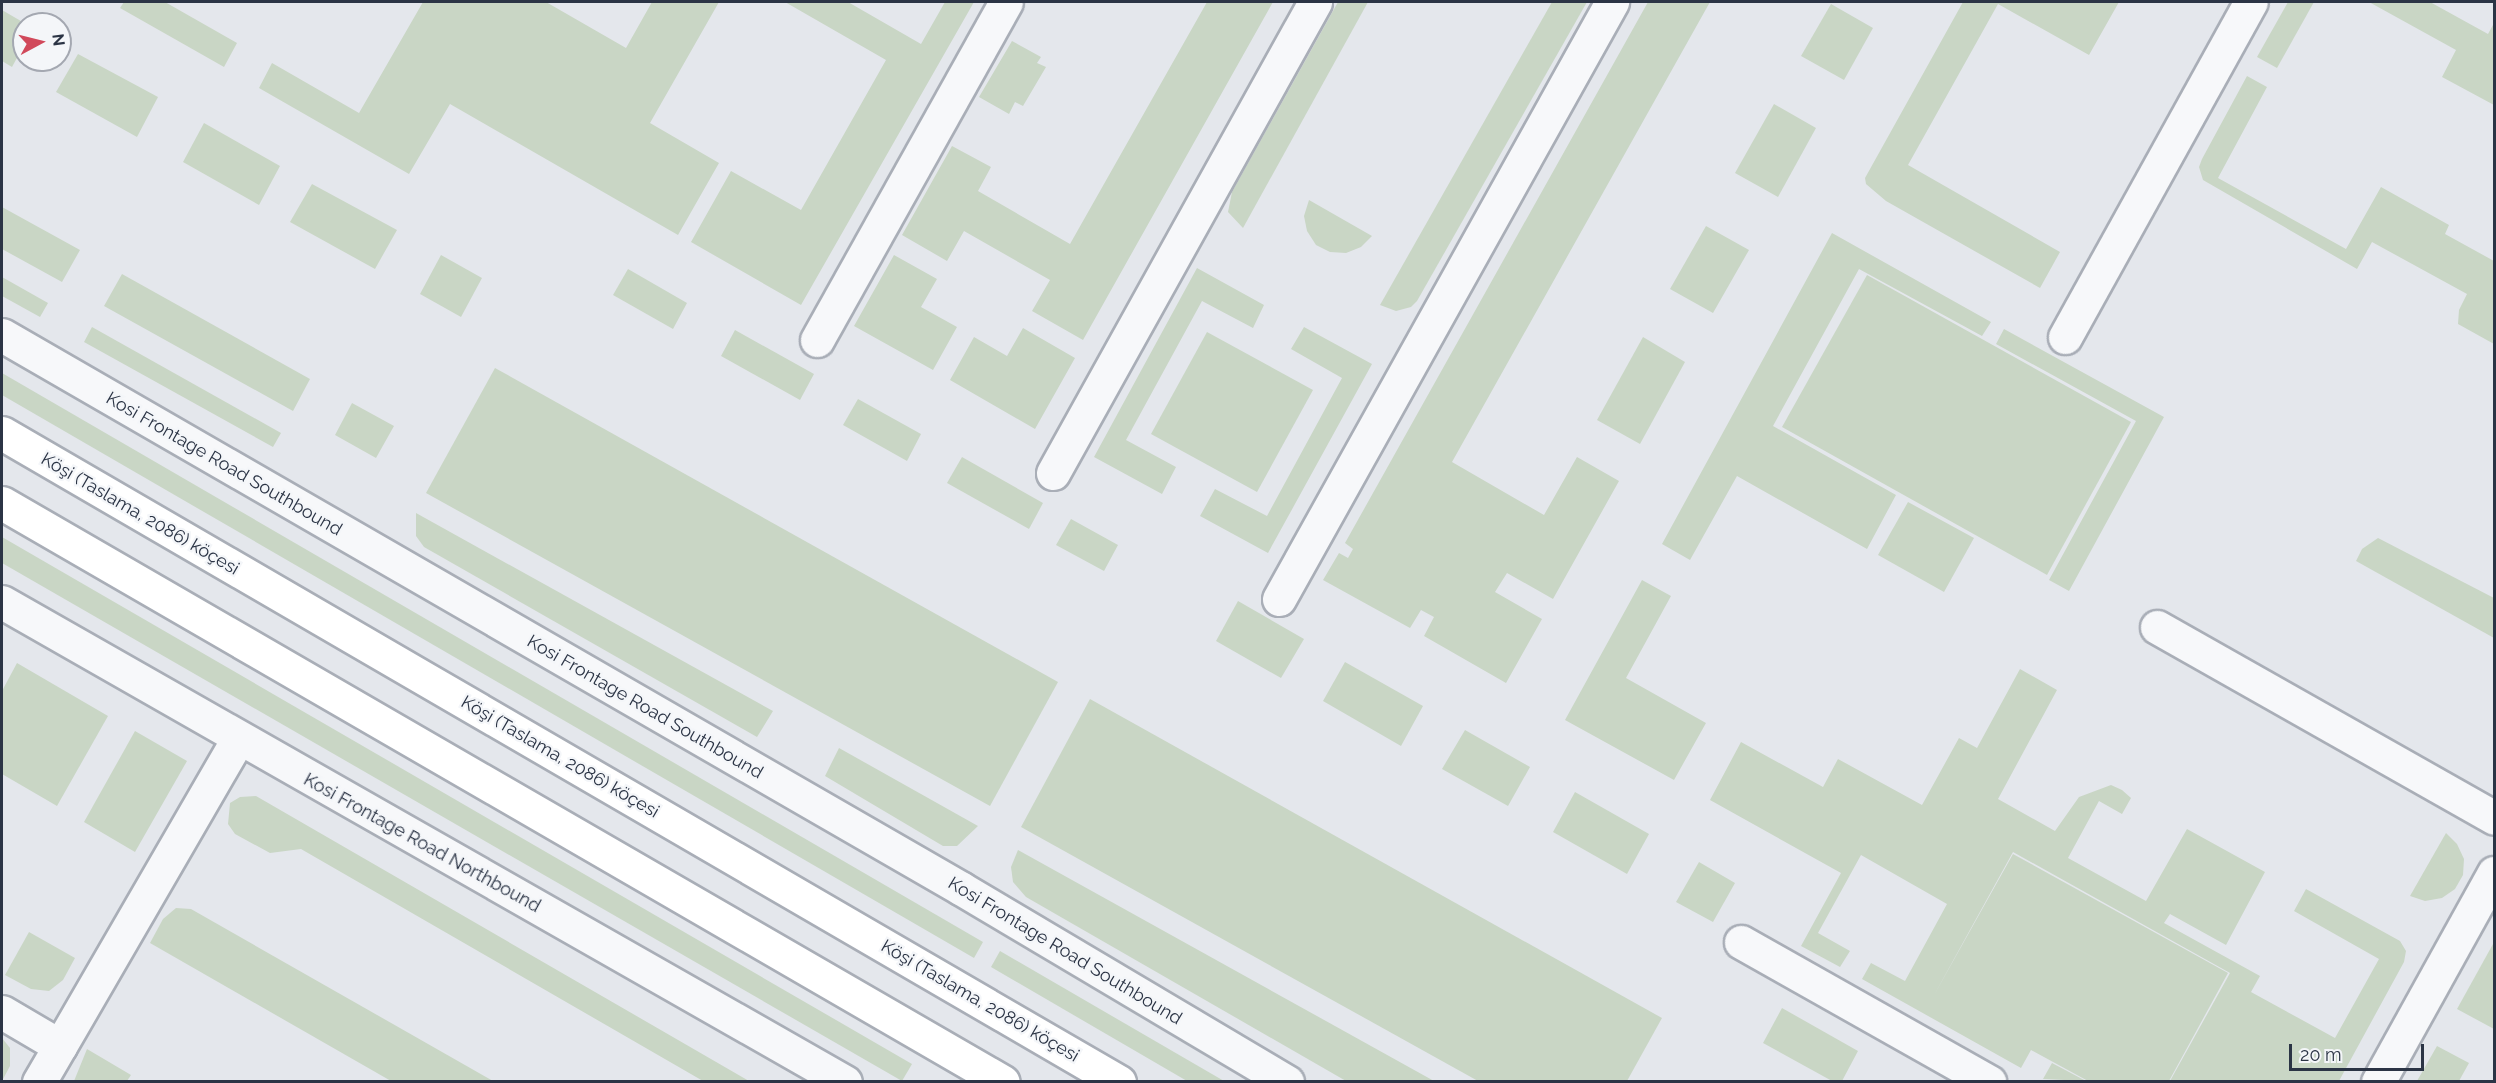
<!DOCTYPE html>
<html>
<head>
<meta charset="utf-8">
<style>
	body { margin:0 }
	#map { position:relative; width:2496px; height:1083px; overflow:hidden; background:#e4e7ec; font-family:Raleway,sans-serif }
	div>[style] { position:absolute }
	[style*='--x'] { left:calc(var(--x)*1px); top:calc(var(--y)*1px); width:calc(var(--w)*1px); rotate:calc(var(--a)*1deg) }
	.green>* { inset:0; background:#c9d6c5 }
	.roads { filter:drop-shadow(2px 0 #a9aeb7) drop-shadow(-2px 0 #a9aeb7) drop-shadow(0 2px #a9aeb7) drop-shadow(0 -2px #a9aeb7) }
	.minor>* { height:33px; margin:-16.5px; padding:0 16.5px; transform-origin:16.5px; border-radius:16.5px; background:#f7f8fa }
	.major>* { height:33px; margin:-16.5px; padding:0 16.5px; transform-origin:16.5px; border-radius:16.5px; background:#fff }
	span { translate:-50% -50%; white-space:nowrap; text-align:center; line-height:1.15; -webkit-text-stroke:4.5px #f4f6f9; paint-order:stroke }
	.street-label { font-size:18px; color:#2b3445 }
	.frame { position:absolute; inset:0; border:3px solid #2b3445; pointer-events:none }
	.north { position:absolute; left:12px; top:12px; width:60px; height:60px; box-sizing:border-box; background:#f4f6f9; border:2px solid #a4a8b1; border-radius:50%; rotate:83deg; font-size:16px; font-weight:700; line-height:24px; text-align:center; color:#2b3445 }
	.north::after { content:''; display:block; margin:auto; width:21px; height:27px; background:#d1495b; clip-path:polygon(50% 0,100% 100%,50% 72%,0 100%) }
	.scale { position:absolute; left:2289px; top:1044px; width:135px; height:27px; box-sizing:border-box; border:3px solid #2b3445; border-top:0; padding-left:8px; font-size:18px; line-height:21px; white-space:nowrap; color:#2b3445; -webkit-text-stroke:4px #f4f6f9; paint-order:stroke }
</style>
</head>
<body>
<div id="map">
	<div class="green">
		<div style="clip-path:polygon(124px 2px,165px 2px,237px 43px,224px 67px,120px 8px)"></div>
		<div style="clip-path:polygon(423px 2px,546px 2px,626px 48px,652px 2px,719px 2px,650px 123px,719px 163px,678px 235px,450px 104px,409px 174px,259px 88px,272px 63px,359px 113px)"></div>
		<div style="clip-path:polygon(785px 2px,848px 2px,921px 44px,945px 2px,974px 2px,801px 305px,691px 242px,731px 171px,801px 210px,886px 60px)"></div>
		<div style="clip-path:polygon(1207px 2px,1273px 2px,1083px 340px,1032px 311px,1050px 280px,964px 231px,947px 261px,902px 235px,952px 146px,991px 167px,978px 191px,1070px 244px)"></div>
		<div style="clip-path:polygon(1338px 2px,1368px 2px,1243px 228px,1228px 212px,1232px 192px)"></div>
		<div style="clip-path:polygon(1552px 2px,1587px 2px,1417px 301px,1411px 307px,1396px 311px,1380px 305px)"></div>
		<div style="clip-path:polygon(1648px 2px,1710px 2px,1452px 462px,1544px 515px,1577px 457px,1619px 481px,1553px 599px,1507px 573px,1495px 592px,1542px 619px,1506px 683px,1424px 636px,1434px 617px,1421px 610px,1410px 628px,1323px 580px,1339px 553px,1348px 558px,1353px 549px,1345px 543px)"></div>
		<div style="clip-path:polygon(1963px 2px,2119px 2px,2089px 55px,1998px 4px,1908px 165px,2060px 252px,2040px 288px,1886px 201px,1866px 184px,1865px 178px)"></div>
		<div style="clip-path:polygon(2288px 2px,2314px 2px,2277px 68px,2257px 57px)"></div>
		<div style="clip-path:polygon(2369px 2px,2430px 2px,2488px 34px,2494px 23px,2494px 105px,2442px 77px,2456px 50px)"></div>
		<div style="clip-path:polygon(1831px 4px,1873px 28px,1844px 80px,1801px 56px)"></div>
		<div style="clip-path:polygon(2px 10px,26px 24px,24px 45px,12px 67px,2px 61px)"></div>
		<div style="clip-path:polygon(1012px 41px,1041px 57px,1037px 63px,1046px 67px,1023px 106px,1015px 102px,1009px 114px,979px 97px)"></div>
		<div style="clip-path:polygon(78px 54px,158px 97px,137px 137px,56px 92px)"></div>
		<div style="clip-path:polygon(2247px 76px,2267px 87px,2218px 178px,2346px 249px,2381px 187px,2449px 225px,2445px 234px,2494px 261px,2494px 344px,2458px 324px,2459px 310px,2467px 294px,2372px 242px,2357px 269px,2203px 180px,2199px 167px,2202px 159px)"></div>
		<div style="clip-path:polygon(1774px 104px,1816px 128px,1778px 197px,1735px 173px)"></div>
		<div style="clip-path:polygon(204px 123px,280px 166px,259px 205px,183px 162px)"></div>
		<div style="clip-path:polygon(312px 184px,397px 230px,375px 269px,290px 222px)"></div>
		<div style="clip-path:polygon(1309px 200px,1372px 236px,1361px 247px,1346px 253px,1330px 252px,1316px 245px,1307px 231px,1304px 216px)"></div>
		<div style="clip-path:polygon(2px 207px,80px 250px,62px 282px,2px 249px)"></div>
		<div style="clip-path:polygon(1706px 226px,1749px 250px,1713px 313px,1670px 289px)"></div>
		<div style="clip-path:polygon(1832px 233px,1991px 322px,1982px 336px,1859px 269px,1773px 426px,1896px 495px,1867px 549px,1737px 476px,1690px 560px,1662px 544px)"></div>
		<div style="clip-path:polygon(441px 255px,482px 278px,461px 317px,420px 294px)"></div>
		<div style="clip-path:polygon(894px 255px,937px 279px,921px 307px,957px 327px,933px 370px,854px 326px)"></div>
		<div style="clip-path:polygon(1197px 268px,1264px 305px,1253px 328px,1202px 301px,1126px 440px,1176px 467px,1162px 494px,1094px 457px)"></div>
		<div style="clip-path:polygon(628px 269px,687px 303px,673px 329px,613px 295px)"></div>
		<div style="clip-path:polygon(122px 274px,310px 379px,293px 411px,104px 306px)"></div>
		<div style="clip-path:polygon(1867px 275px,2131px 422px,2047px 575px,1782px 427px)"></div>
		<div style="clip-path:polygon(2px 277px,48px 303px,40px 317px,2px 296px)"></div>
		<div style="clip-path:polygon(92px 327px,281px 433px,273px 447px,84px 342px)"></div>
		<div style="clip-path:polygon(1304px 327px,1372px 364px,1268px 553px,1200px 516px,1215px 489px,1267px 516px,1342px 378px,1291px 349px)"></div>
		<div style="clip-path:polygon(1023px 328px,1075px 358px,1035px 429px,950px 380px,974px 337px,1007px 356px)"></div>
		<div style="clip-path:polygon(2004px 329px,2164px 417px,2069px 591px,2049px 580px,2136px 421px,1996px 344px)"></div>
		<div style="clip-path:polygon(735px 330px,814px 374px,800px 400px,721px 356px)"></div>
		<div style="clip-path:polygon(1207px 332px,1313px 390px,1257px 492px,1151px 434px)"></div>
		<div style="clip-path:polygon(1643px 337px,1685px 362px,1640px 444px,1597px 420px)"></div>
		<div style="clip-path:polygon(495px 368px,1058px 682px,990px 806px,426px 493px)"></div>
		<div style="clip-path:polygon(2px 373px,983px 942px,974px 958px,2px 395px)"></div>
		<div style="clip-path:polygon(858px 399px,921px 434px,907px 461px,843px 425px)"></div>
		<div style="clip-path:polygon(352px 403px,394px 426px,376px 458px,335px 435px)"></div>
		<div style="clip-path:polygon(962px 457px,1043px 503px,1029px 529px,947px 483px)"></div>
		<div style="clip-path:polygon(1908px 502px,1974px 538px,1944px 592px,1878px 555px)"></div>
		<div style="clip-path:polygon(416px 513px,773px 711px,757px 737px,424px 547px,416px 536px)"></div>
		<div style="clip-path:polygon(1071px 519px,1118px 545px,1104px 571px,1056px 545px)"></div>
		<div style="clip-path:polygon(2px 537px,912px 1064px,902px 1081px,2px 563px)"></div>
		<div style="clip-path:polygon(2378px 538px,2494px 598px,2494px 638px,2356px 561px,2362px 549px)"></div>
		<div style="clip-path:polygon(1642px 580px,1671px 596px,1626px 678px,1706px 723px,1674px 780px,1565px 720px)"></div>
		<div style="clip-path:polygon(1238px 601px,1304px 639px,1281px 678px,1216px 641px)"></div>
		<div style="clip-path:polygon(1345px 662px,1423px 706px,1401px 746px,1323px 701px)"></div>
		<div style="clip-path:polygon(17px 663px,108px 716px,57px 806px,2px 774px,2px 691px)"></div>
		<div style="clip-path:polygon(2020px 669px,2057px 690px,1998px 799px,2055px 831px,2079px 797px,2111px 785px,2122px 790px,2131px 798px,2122px 814px,2099px 801px,2068px 858px,2146px 901px,2187px 829px,2265px 872px,2226px 945px,2170px 914px,2164px 923px,2260px 976px,2251px 992px,2335px 1038px,2379px 959px,2294px 911px,2306px 889px,2400px 941px,2406px 951px,2404px 962px,2339px 1081px,2170px 1081px,2230px 973px,2013px 852px,1933px 997px,2013px 854px,2228px 973px,2169px 1081px,2088px 1081px,2031px 1050px,2021px 1068px,1862px 979px,1871px 963px,1905px 981px,1947px 904px,1861px 855px,1818px 933px,1850px 951px,1840px 967px,1801px 946px,1841px 873px,1710px 800px,1741px 742px,1823px 787px,1838px 759px,1922px 805px,1959px 738px,1977px 748px)"></div>
		<div style="clip-path:polygon(1090px 699px,1662px 1018px,1627px 1081px,1478px 1081px,1021px 827px)"></div>
		<div style="clip-path:polygon(1465px 730px,1530px 767px,1508px 806px,1442px 769px)"></div>
		<div style="clip-path:polygon(135px 731px,187px 761px,135px 852px,84px 822px)"></div>
		<div style="clip-path:polygon(839px 748px,978px 826px,957px 846px,943px 846px,825px 776px)"></div>
		<div style="clip-path:polygon(1575px 792px,1649px 834px,1627px 874px,1553px 832px)"></div>
		<div style="clip-path:polygon(256px 796px,749px 1081px,703px 1081px,301px 849px,270px 853px,235px 834px,228px 824px,230px 803px,240px 797px)"></div>
		<div style="clip-path:polygon(2446px 833px,2457px 844px,2464px 859px,2463px 875px,2455px 889px,2442px 898px,2425px 901px,2410px 896px)"></div>
		<div style="clip-path:polygon(1018px 850px,1434px 1081px,1346px 1081px,1026px 897px,1013px 882px,1011px 867px)"></div>
		<div style="clip-path:polygon(1699px 862px,1735px 883px,1713px 922px,1676px 902px)"></div>
		<div style="clip-path:polygon(176px 908px,191px 909px,493px 1081px,391px 1081px,150px 943px,163px 919px)"></div>
		<div style="clip-path:polygon(29px 932px,75px 958px,63px 980px,49px 991px,31px 989px,5px 975px)"></div>
		<div style="clip-path:polygon(2493px 944px,2494px 945px,2494px 1029px,2457px 1009px)"></div>
		<div style="clip-path:polygon(1000px 951px,1224px 1081px,1187px 1081px,991px 967px)"></div>
		<div style="clip-path:polygon(1782px 1008px,1858px 1051px,1842px 1081px,1832px 1081px,1763px 1043px)"></div>
		<div style="clip-path:polygon(2px 1038px,10px 1048px,10px 1066px,2px 1081px)"></div>
		<div style="clip-path:polygon(2437px 1046px,2469px 1063px,2459px 1081px,2417px 1081px)"></div>
		<div style="clip-path:polygon(87px 1049px,131px 1075px,127px 1081px,74px 1081px)"></div>
		<div style="clip-path:polygon(2052px 1063px,2086px 1081px,2043px 1079px)"></div>
	</div>
	<div class="roads">
		<div class="minor">
			<div style="--x:2;--y:335;--w:1108;--a:29.99"></div>
			<div style="--x:962;--y:889;--w:378;--a:30.7"></div>
			<div style="--x:2065;--y:337;--w:383;--a:-61"></div>
			<div style="--x:817;--y:340;--w:387;--a:-60.8"></div>
			<div style="--x:1053;--y:473;--w:539;--a:-60.91"></div>
			<div style="--x:1279;--y:599;--w:684;--a:-60.85"></div>
			<div style="--x:2;--y:602;--w:970;--a:29.66"></div>
			<div style="--x:2157;--y:627;--w:387;--a:29.5"></div>
			<div style="--x:1741;--y:942;--w:285;--a:29.4"></div>
			<div style="--x:2;--y:1012;--w:67;--a:30.4"></div>
			<div style="--x:60;--y:1046;--w:42;--a:120.3"></div>
			<div style="--x:60;--y:1046;--w:355;--a:-59.9"></div>
			<div style="--x:2378;--y:1082;--w:239;--a:-61"></div>
		</div>
		<div class="major">
			<div style="--x:2;--y:433;--w:1292;--a:30.16"></div>
			<div style="--x:2;--y:503;--w:1156;--a:30.05"></div>
		</div>
	</div>
	<div class="street-label">
		<span style="left:224px;top:464px;rotate:30deg">Kosi Frontage Road Southbound</span>
		<span style="left:140px;top:514px;rotate:30deg">Köşi (Taslama, 2086) köçesi</span>
		<span style="left:645px;top:707px;rotate:30deg">Kosi Frontage Road Southbound</span>
		<span style="left:560px;top:757px;rotate:30deg">Köşi (Taslama, 2086) köçesi</span>
		<span style="left:422px;top:843px;rotate:29deg">Kosi Frontage Road Northbound</span>
		<span style="left:1065px;top:951px;rotate:31deg">Kosi Frontage Road Southbound</span>
		<span style="left:980px;top:1001px;rotate:30deg">Köşi (Taslama, 2086) köçesi</span>
	</div>
	<div class="frame"></div>
	<div class="north">N</div>
	<div class="scale">20 m</div>
</div>
</body>
</html>
